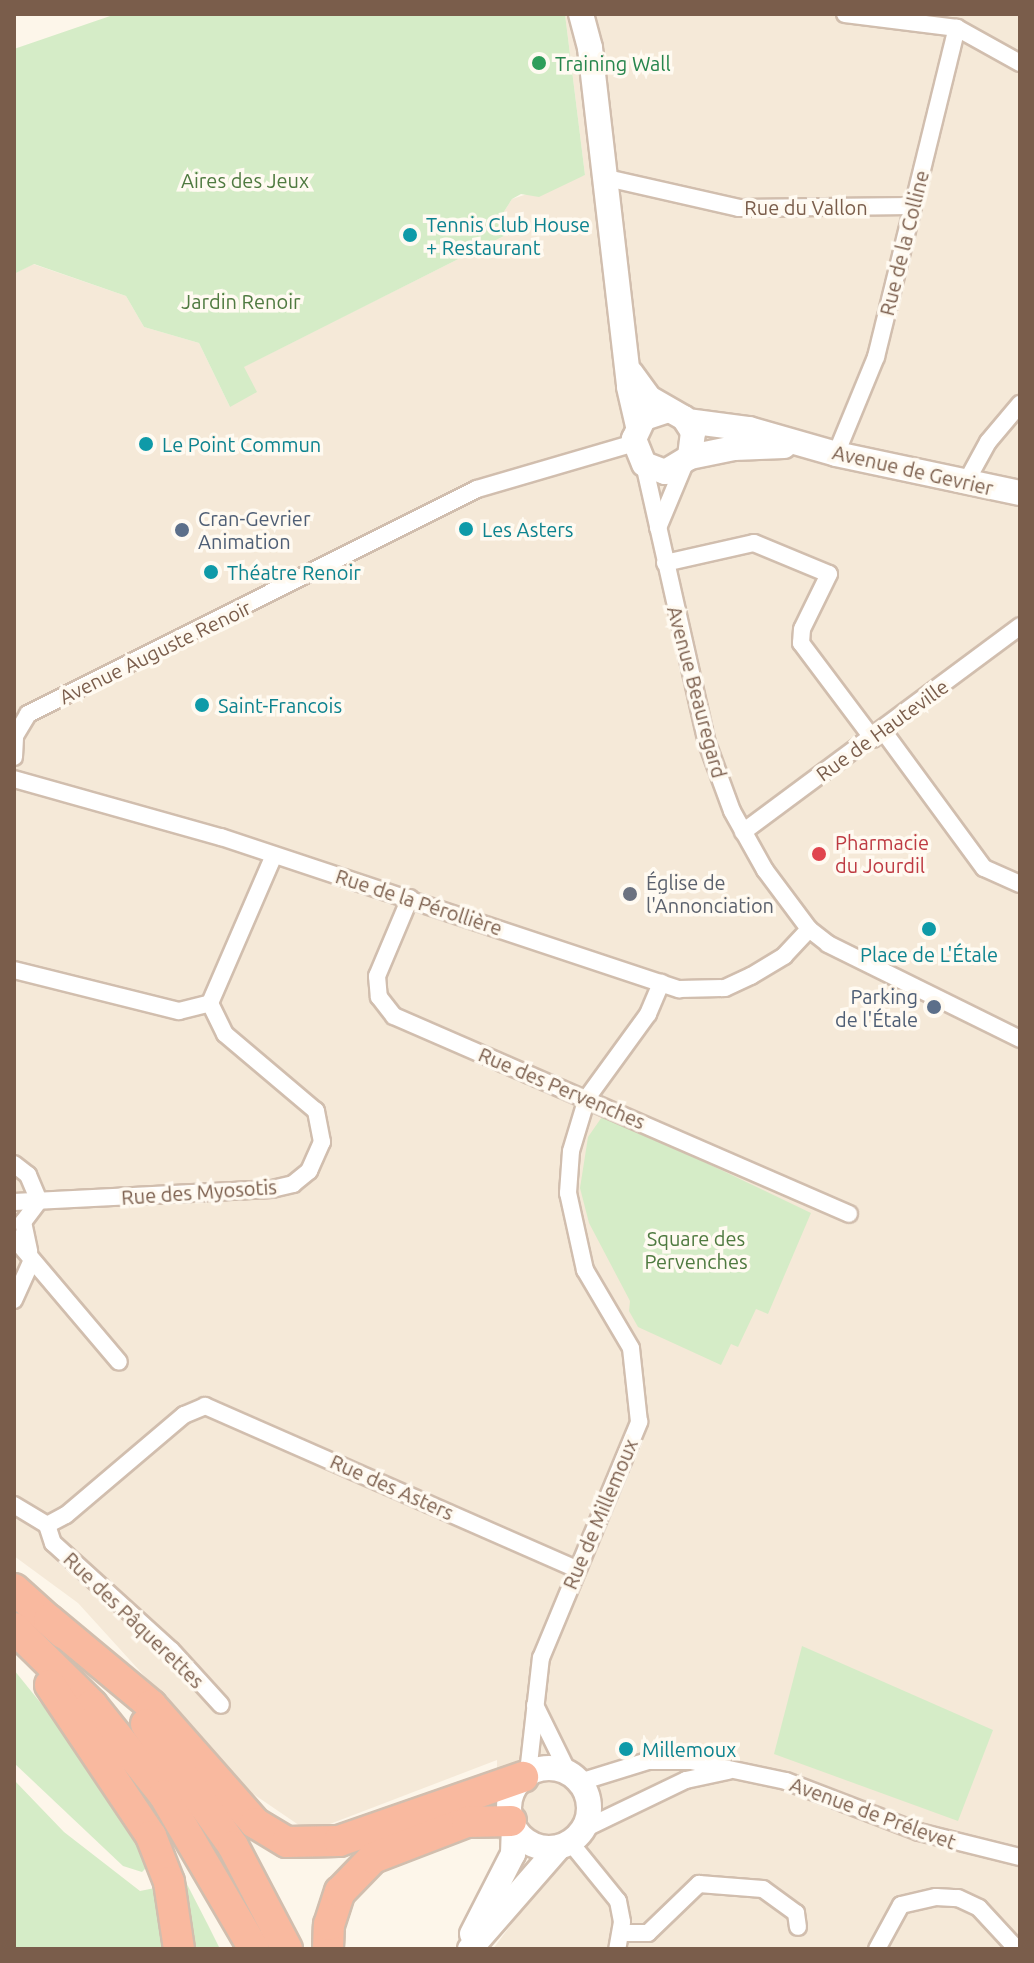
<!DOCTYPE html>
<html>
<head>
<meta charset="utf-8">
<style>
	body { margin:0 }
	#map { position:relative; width:1034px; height:1963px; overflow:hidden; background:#fdf6ea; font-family:Ubuntu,sans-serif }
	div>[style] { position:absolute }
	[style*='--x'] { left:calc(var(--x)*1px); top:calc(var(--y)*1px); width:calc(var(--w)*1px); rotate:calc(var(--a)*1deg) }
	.residential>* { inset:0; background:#f5e9d8 }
	.green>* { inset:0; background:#d5ecc7 }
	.roads { filter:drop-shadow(2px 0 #d1beae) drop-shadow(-2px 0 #d1beae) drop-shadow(0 2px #d1beae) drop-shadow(0 -2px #d1beae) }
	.street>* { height:16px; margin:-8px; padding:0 8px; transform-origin:8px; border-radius:8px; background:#fff }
	.secondary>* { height:24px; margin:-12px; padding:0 12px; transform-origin:12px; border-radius:12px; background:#fff }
	.secondary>.ring { margin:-12px; padding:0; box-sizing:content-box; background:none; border:24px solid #fff; border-radius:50% }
	.highway>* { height:30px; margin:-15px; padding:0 15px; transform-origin:15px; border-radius:15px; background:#f9b99f }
	.dots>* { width:22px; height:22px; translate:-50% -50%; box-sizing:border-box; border:4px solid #fffaf1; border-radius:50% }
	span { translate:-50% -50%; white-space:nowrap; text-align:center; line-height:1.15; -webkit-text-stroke:7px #fffaf1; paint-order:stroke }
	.leisure-label { font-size:20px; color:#27864d }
	.left { translate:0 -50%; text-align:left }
	.park-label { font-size:20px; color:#4f7a40 }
	.street-label { font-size:20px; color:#7a5d4b }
	.culture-label { font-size:20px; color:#0d838f }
	.service-label { font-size:20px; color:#4e5e75 }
	.right { translate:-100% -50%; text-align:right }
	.health-label { font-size:20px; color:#be3a42 }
	.worship-label { font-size:20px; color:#5b616d }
	.frame { position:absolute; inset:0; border:16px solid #7a5d4b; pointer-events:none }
</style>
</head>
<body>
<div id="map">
	<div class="residential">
		<div style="clip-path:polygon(565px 14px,1020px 14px,1020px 1949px,493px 1949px,553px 1868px,497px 1839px,497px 1760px,309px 1832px,249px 1791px,78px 1603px,14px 1556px,14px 274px,33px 264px,126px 296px,144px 327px,199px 343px,230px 407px,243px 367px,504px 236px,498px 221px,512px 199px,585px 175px)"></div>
	</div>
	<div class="green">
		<div style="clip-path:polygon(116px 14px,565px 14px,585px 175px,539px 197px,521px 194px,512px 199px,498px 221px,504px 236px,244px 367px,257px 392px,230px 407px,199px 343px,144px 327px,126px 296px,34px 264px,14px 274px,14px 49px)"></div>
		<div style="clip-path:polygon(604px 1114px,811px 1213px,768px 1314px,756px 1309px,738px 1347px,731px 1344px,721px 1365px,638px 1327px,629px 1311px,630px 1301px,589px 1223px,580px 1188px,588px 1137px)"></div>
		<div style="clip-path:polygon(802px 1646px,993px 1730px,958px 1821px,774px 1754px)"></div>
		<div style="clip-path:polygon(14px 1670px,91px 1765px,133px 1828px,150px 1864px,142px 1872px,123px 1866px,14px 1763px)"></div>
		<div style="clip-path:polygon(14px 1780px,64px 1832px,140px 1891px,155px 1888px,167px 1949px,14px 1949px)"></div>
		<div style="clip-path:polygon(175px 1861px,208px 1925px,220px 1949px,188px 1949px)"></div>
	</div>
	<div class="roads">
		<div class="street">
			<div style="--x:845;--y:14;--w:113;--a:7.1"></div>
			<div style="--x:957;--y:28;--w:72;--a:29.1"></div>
			<div style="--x:607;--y:178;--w:135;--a:12.8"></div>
			<div style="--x:739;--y:208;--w:173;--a:-0.7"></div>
			<div style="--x:836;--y:454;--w:105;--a:-67.6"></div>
			<div style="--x:876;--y:357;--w:339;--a:-76.2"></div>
			<div style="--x:644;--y:464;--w:286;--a:77.3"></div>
			<div style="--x:707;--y:743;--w:72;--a:69.8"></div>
			<div style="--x:732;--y:811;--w:68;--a:60.8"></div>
			<div style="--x:765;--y:870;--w:74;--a:53.3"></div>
			<div style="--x:809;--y:929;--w:24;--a:38"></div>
			<div style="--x:828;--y:944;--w:214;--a:26.3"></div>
			<div style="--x:965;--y:484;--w:48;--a:-61.3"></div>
			<div style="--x:988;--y:442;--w:50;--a:-49.9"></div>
			<div style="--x:658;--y:528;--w:70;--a:-67.4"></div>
			<div style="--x:665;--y:563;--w:91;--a:-12.7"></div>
			<div style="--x:754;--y:543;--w:81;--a:22.5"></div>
			<div style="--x:829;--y:574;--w:61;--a:116.1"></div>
			<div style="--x:802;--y:629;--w:14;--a:94"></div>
			<div style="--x:801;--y:643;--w:120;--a:53.1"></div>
			<div style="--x:884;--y:732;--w:169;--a:53.7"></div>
			<div style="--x:984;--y:868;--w:39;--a:24"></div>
			<div style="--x:14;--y:757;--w:21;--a:-87"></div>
			<div style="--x:15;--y:736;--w:26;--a:-59"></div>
			<div style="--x:28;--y:714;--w:502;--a:-26.62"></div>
			<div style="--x:477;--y:489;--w:164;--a:-16.3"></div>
			<div style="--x:14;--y:779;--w:215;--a:15.7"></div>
			<div style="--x:221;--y:837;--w:483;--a:18.4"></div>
			<div style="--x:679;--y:989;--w:46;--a:-1.2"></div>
			<div style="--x:725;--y:988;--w:29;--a:-25"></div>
			<div style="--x:751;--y:976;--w:39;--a:-31"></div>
			<div style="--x:784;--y:956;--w:37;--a:-47"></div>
			<div style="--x:743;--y:832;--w:345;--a:-36.6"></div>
			<div style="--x:410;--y:898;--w:85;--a:112.9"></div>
			<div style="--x:377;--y:976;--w:21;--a:85"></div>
			<div style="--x:379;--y:997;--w:24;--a:52"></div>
			<div style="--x:394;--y:1016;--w:496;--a:23.5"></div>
			<div style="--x:14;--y:970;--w:170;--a:14"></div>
			<div style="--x:179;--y:1011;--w:32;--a:-14"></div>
			<div style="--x:14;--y:1164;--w:18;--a:38"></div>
			<div style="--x:28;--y:1175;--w:28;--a:67"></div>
			<div style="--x:39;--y:1201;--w:26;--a:127"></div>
			<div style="--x:23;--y:1222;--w:30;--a:78"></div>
			<div style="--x:14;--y:1202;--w:258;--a:-2.9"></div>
			<div style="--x:272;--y:1189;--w:22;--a:-13"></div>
			<div style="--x:293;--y:1184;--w:21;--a:-39"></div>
			<div style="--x:309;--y:1171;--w:32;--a:-66"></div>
			<div style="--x:322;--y:1142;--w:32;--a:-101"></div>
			<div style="--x:316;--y:1111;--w:119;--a:-139.8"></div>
			<div style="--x:225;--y:1034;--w:34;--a:-116"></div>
			<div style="--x:210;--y:1003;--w:161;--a:-66.6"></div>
			<div style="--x:14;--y:1238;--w:162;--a:49.7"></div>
			<div style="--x:14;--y:1300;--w:44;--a:-65.8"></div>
			<div style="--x:14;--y:1505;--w:39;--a:31"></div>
			<div style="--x:47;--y:1525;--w:19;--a:72"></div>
			<div style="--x:53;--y:1543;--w:159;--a:42.2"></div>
			<div style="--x:171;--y:1650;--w:74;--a:47.7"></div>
			<div style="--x:47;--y:1525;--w:21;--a:-28"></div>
			<div style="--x:66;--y:1515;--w:155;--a:-40.3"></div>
			<div style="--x:184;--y:1415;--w:23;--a:-23"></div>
			<div style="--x:205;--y:1406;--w:405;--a:23.7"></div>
			<div style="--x:535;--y:1705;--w:75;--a:63.8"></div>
			<div style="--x:528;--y:1773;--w:116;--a:-83.6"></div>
			<div style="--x:541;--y:1658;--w:256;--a:-67.4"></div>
			<div style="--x:639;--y:1422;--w:74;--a:-96.2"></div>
			<div style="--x:631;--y:1348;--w:91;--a:-120.5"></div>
			<div style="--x:585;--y:1270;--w:79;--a:-102.4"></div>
			<div style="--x:568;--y:1193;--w:42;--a:-85.9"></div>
			<div style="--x:571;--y:1151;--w:55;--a:-73.2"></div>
			<div style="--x:587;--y:1098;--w:104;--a:-54"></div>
			<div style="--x:648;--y:1014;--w:34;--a:-67"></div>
			<div style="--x:580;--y:1782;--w:71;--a:-17.2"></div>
			<div style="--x:648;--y:1761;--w:43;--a:0"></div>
			<div style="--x:691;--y:1761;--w:97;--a:11.9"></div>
			<div style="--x:786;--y:1781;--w:142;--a:21"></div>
			<div style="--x:919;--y:1832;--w:104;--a:13.9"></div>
			<div style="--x:582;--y:1830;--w:115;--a:-25.7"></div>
			<div style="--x:686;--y:1780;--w:43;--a:-12.1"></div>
			<div style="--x:570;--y:1842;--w:76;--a:50.9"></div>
			<div style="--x:618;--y:1901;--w:21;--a:79"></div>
			<div style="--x:622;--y:1922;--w:27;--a:100"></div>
			<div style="--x:622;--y:1933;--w:26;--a:0"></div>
			<div style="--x:648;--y:1933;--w:71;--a:-43.9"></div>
			<div style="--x:699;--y:1884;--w:64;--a:4.5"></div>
			<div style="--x:763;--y:1889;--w:41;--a:36"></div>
			<div style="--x:796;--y:1913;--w:14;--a:82"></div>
			<div style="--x:877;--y:1949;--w:50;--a:-61.4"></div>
			<div style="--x:901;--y:1905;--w:36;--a:-13"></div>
			<div style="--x:936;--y:1897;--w:22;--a:3"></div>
			<div style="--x:958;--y:1898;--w:23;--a:25"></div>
			<div style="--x:979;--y:1908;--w:56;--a:47.2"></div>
		</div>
		<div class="secondary">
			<div style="--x:581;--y:14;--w:35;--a:75"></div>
			<div style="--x:590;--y:48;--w:341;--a:83.4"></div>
			<div style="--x:629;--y:387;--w:39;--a:77"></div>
			<div style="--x:631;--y:373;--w:31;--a:54"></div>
			<div style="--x:649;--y:398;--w:40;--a:29.7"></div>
			<div style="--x:684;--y:418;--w:17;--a:57"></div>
			<div style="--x:693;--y:432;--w:25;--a:97"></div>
			<div style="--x:690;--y:457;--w:29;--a:149"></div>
			<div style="--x:665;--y:472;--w:22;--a:-159"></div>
			<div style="--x:644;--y:464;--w:27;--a:-112"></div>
			<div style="--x:634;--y:439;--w:23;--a:-65"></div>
			<div style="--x:644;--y:418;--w:23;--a:-18"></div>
			<div style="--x:687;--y:421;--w:63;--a:7.4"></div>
			<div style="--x:749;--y:429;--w:91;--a:16"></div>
			<div style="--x:836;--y:454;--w:188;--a:12"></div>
			<div style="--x:690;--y:457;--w:45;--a:-11.6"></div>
			<div style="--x:734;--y:448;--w:50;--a:-2.3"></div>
			<div class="ring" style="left:509px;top:1768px;width:56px;height:56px"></div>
			<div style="--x:472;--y:1934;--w:90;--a:-62.9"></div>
			<div style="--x:513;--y:1854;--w:27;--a:-88"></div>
			<div style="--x:470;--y:1949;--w:135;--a:-48.9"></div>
		</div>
		<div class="highway">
			<div style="--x:14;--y:1589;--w:66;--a:41.9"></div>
			<div style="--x:49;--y:1620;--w:133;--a:39.8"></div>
			<div style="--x:151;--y:1705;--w:157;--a:48.6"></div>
			<div style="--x:255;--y:1823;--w:37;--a:31"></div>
			<div style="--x:287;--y:1842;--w:52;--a:-1.1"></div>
			<div style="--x:339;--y:1841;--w:195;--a:-19.2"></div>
			<div style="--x:14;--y:1628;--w:110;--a:44.6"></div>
			<div style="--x:92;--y:1705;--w:115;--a:51.3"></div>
			<div style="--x:164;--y:1795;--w:178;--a:59.7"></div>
			<div style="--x:50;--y:1685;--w:182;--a:56.2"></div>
			<div style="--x:151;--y:1836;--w:49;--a:68.6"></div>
			<div style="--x:169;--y:1882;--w:68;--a:81.5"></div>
			<div style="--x:146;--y:1724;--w:150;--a:54.5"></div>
			<div style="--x:233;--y:1846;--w:116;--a:62.3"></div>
			<div style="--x:328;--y:1949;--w:24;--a:-88"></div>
			<div style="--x:329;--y:1925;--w:35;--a:-72"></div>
			<div style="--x:340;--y:1892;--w:47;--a:-45.9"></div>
			<div style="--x:373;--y:1858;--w:101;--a:-21"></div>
			<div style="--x:467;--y:1822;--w:44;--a:-1.3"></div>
		</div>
	</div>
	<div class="dots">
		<div style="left:539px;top:63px;background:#2e9e5b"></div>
		<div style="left:410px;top:235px;background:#0f9aa8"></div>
		<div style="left:146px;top:444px;background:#0f9aa8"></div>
		<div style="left:466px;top:529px;background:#0f9aa8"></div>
		<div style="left:182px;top:530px;background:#5c6f8a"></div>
		<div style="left:211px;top:572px;background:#0f9aa8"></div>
		<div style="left:202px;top:705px;background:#0f9aa8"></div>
		<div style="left:819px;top:854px;background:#e0444e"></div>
		<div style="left:630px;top:894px;background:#6b7280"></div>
		<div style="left:929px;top:929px;background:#0f9aa8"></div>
		<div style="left:934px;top:1007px;background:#5c6f8a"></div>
		<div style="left:626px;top:1749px;background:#0f9aa8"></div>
	</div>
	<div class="leisure-label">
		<span class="left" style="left:555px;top:63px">Training Wall</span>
	</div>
	<div class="park-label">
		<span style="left:245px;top:180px">Aires des Jeux</span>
		<span style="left:241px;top:301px">Jardin Renoir</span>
		<span style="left:696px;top:1250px">Square des<br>Pervenches</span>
	</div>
	<div class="street-label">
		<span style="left:806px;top:207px">Rue du Vallon</span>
		<span style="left:904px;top:243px;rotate:-76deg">Rue de la Colline</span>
		<span style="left:913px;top:470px;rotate:13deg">Avenue de Gevrier</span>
		<span style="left:155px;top:652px;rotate:-26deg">Avenue Auguste Renoir</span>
		<span style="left:697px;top:692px;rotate:75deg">Avenue Beauregard</span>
		<span style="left:882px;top:730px;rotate:-36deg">Rue de Hauteville</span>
		<span style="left:419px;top:902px;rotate:18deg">Rue de la Pérollière</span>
		<span style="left:562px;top:1088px;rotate:23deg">Rue des Pervenches</span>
		<span style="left:199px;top:1192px;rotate:-4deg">Rue des Myosotis</span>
		<span style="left:392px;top:1487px;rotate:24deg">Rue des Asters</span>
		<span style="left:600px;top:1514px;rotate:-67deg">Rue de Millemoux</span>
		<span style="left:134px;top:1620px;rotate:44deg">Rue des Pâquerettes</span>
		<span style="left:873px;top:1813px;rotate:20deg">Avenue de Prélevet</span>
	</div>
	<div class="culture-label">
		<span class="left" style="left:426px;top:236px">Tennis Club House<br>+ Restaurant</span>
		<span class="left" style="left:162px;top:444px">Le Point Commun</span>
		<span class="left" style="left:482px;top:529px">Les Asters</span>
		<span class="left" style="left:227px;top:572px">Théatre Renoir</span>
		<span class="left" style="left:218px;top:705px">Saint-Francois</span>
		<span style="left:929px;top:954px">Place de L'Étale</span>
		<span class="left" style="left:642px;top:1749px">Millemoux</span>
	</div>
	<div class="service-label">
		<span class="left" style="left:198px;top:530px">Cran-Gevrier<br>Animation</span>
		<span class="right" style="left:918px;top:1008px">Parking<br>de l'Étale</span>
	</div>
	<div class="health-label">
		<span class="left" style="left:835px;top:854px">Pharmacie<br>du Jourdil</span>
	</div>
	<div class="worship-label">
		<span class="left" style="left:646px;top:894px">Église de<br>l'Annonciation</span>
	</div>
	<div class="frame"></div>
</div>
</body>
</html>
